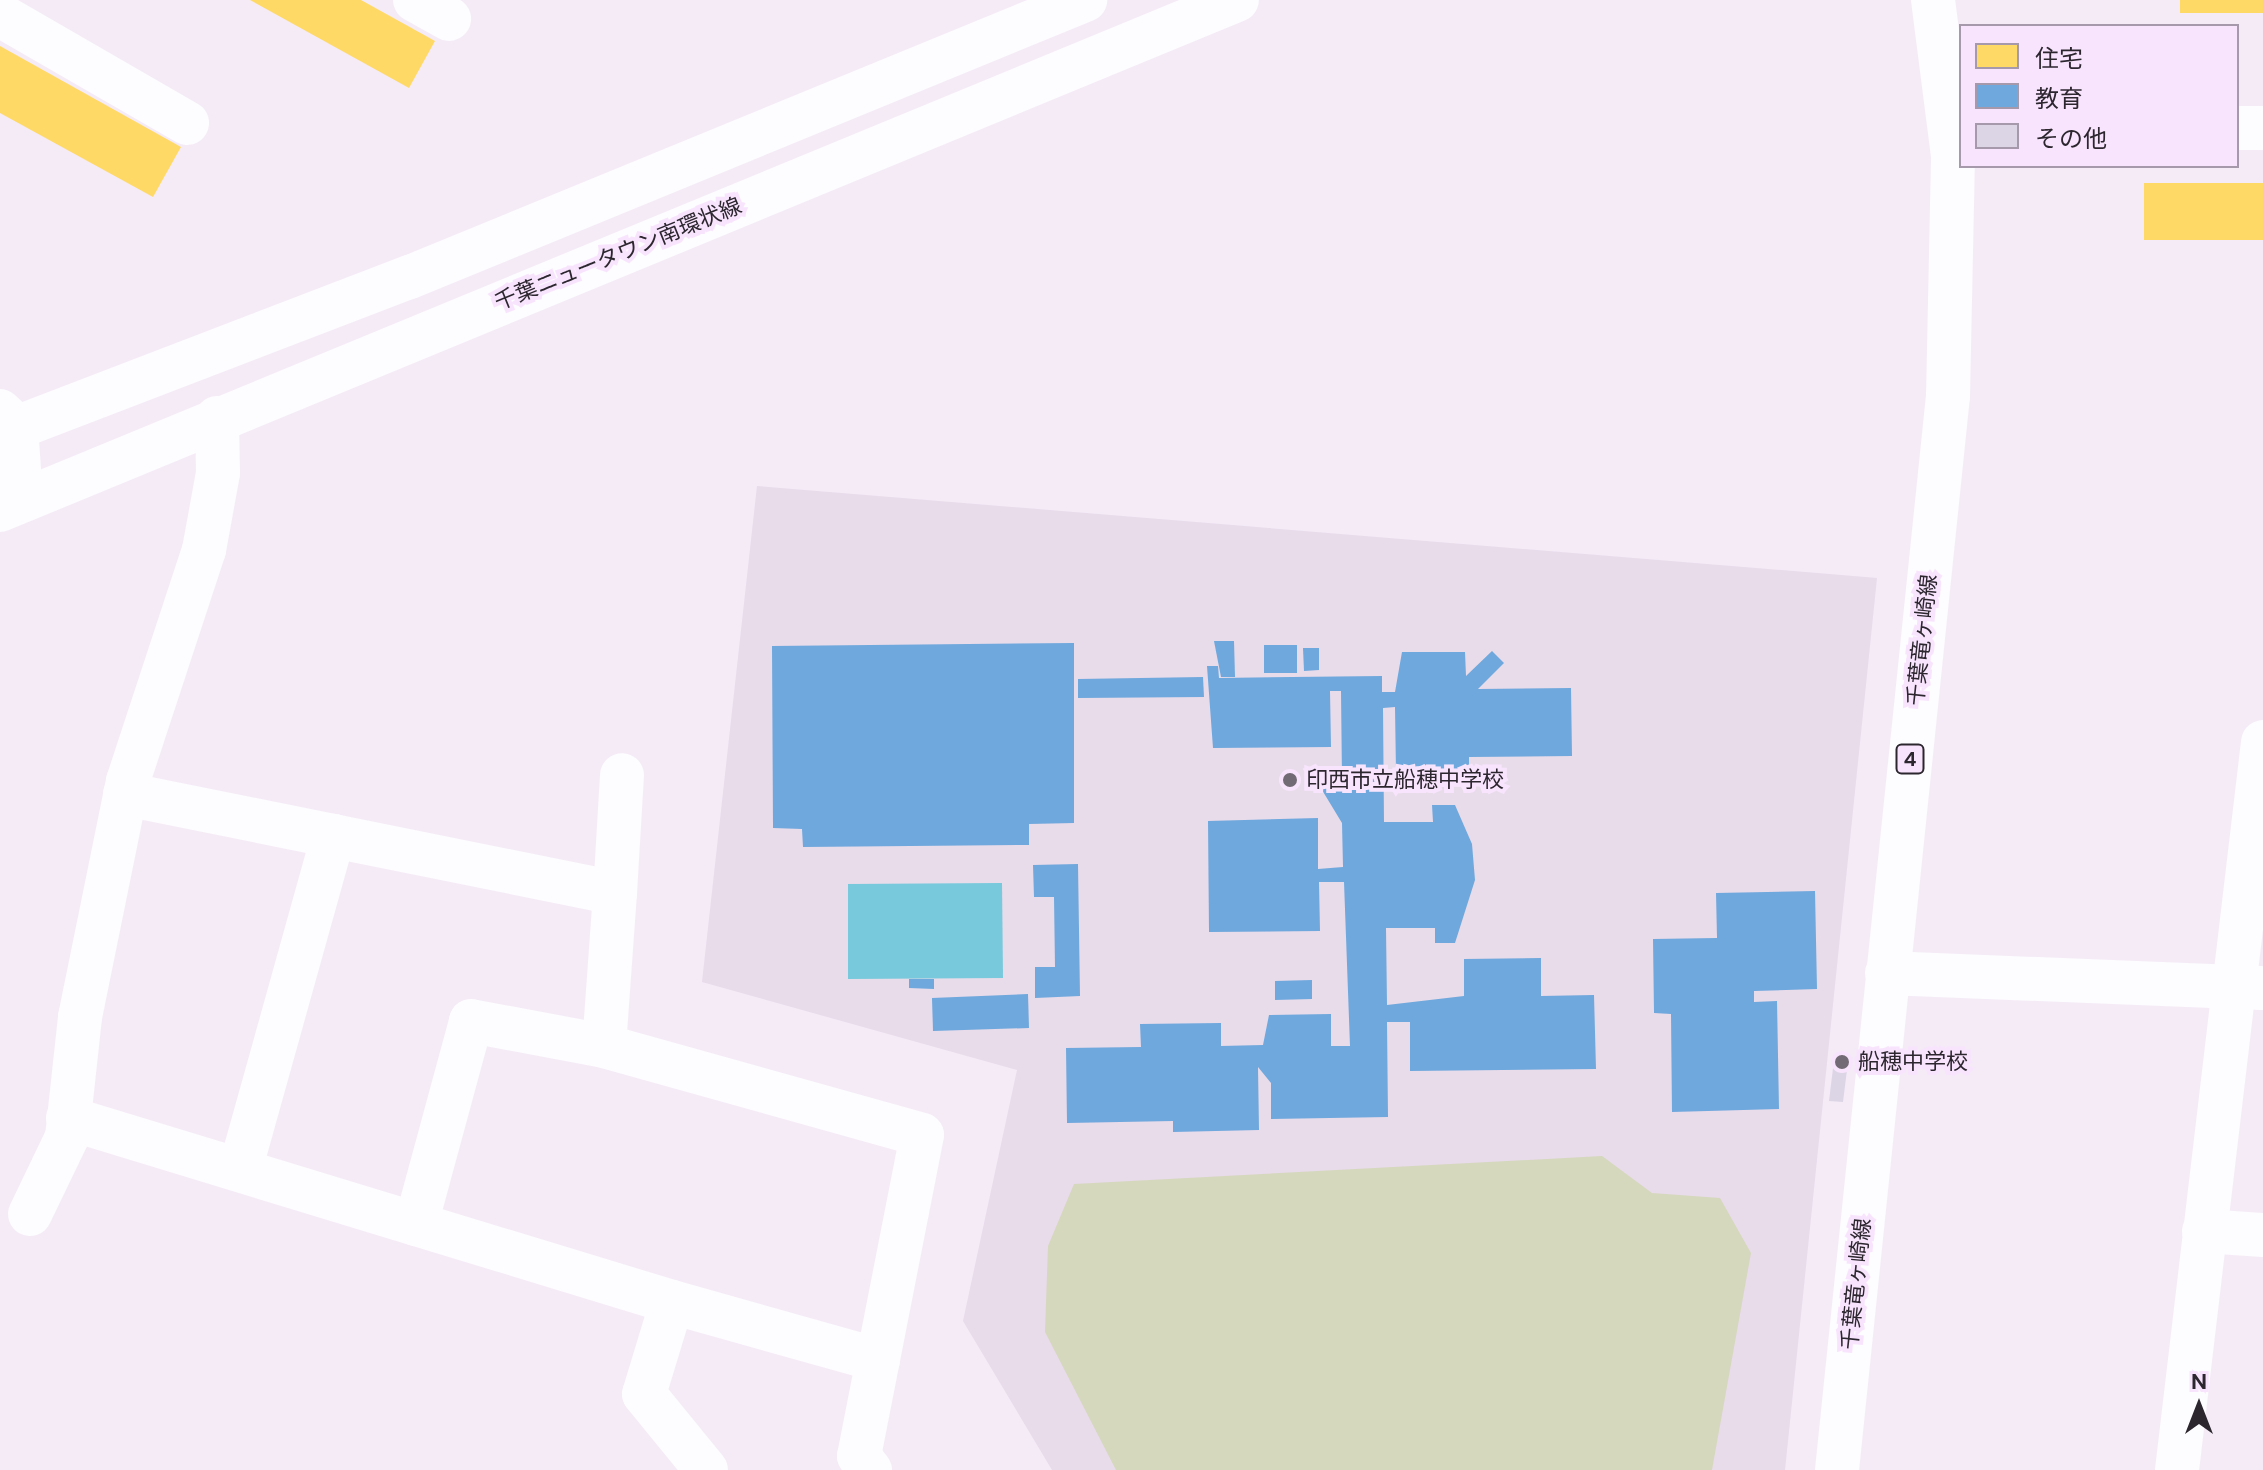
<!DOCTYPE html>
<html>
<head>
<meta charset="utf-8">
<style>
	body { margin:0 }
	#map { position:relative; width:2263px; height:1470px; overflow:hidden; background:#f4ebf7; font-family:"DM Sans","Noto Sans JP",sans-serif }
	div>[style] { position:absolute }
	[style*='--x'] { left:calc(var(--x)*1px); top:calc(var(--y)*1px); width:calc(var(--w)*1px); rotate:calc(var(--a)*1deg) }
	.education>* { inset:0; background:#e8dbea }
	.green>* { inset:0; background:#d5d8bd }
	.water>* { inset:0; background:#77c9db }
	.homes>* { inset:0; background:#ffd966 }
	.schools>* { inset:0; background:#6fa8dc }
	.building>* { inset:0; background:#dcd5e6 }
	.minor>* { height:44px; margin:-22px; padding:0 22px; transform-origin:22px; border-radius:22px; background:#fdfcfe }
	.major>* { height:44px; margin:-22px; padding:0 22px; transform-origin:22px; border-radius:22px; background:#fdfcfe }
	.dots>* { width:22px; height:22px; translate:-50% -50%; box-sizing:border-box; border:4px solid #f8e5fd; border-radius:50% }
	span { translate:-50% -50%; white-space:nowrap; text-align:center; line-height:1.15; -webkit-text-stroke:8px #f8e5fd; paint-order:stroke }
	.shield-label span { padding:2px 6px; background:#f8e5fd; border:2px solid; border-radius:6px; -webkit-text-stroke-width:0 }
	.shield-label { font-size:20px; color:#2c262f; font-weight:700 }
	.street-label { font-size:22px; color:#2c262f }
	.poi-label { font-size:22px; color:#2c262f }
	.left { translate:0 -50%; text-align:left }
	.legend { position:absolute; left:1959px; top:24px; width:280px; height:144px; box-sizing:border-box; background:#f8e5fd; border:2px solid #a699ab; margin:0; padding:10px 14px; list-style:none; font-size:24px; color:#2c262f }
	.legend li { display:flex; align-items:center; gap:16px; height:40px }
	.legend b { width:40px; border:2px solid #a699ab }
	.north { position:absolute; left:2159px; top:1366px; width:80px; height:80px; -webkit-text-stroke:6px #f8e5fd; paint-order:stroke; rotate:0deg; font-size:22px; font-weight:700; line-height:32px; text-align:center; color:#2c262f }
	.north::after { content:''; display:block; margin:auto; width:28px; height:36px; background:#2c262f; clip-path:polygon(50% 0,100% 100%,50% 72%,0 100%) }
</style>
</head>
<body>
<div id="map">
	<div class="education">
		<div style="clip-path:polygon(757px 486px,1877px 578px,1785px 1470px,1052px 1470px,963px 1321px,1017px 1070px,702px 982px)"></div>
	</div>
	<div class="green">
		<div style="clip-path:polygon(1602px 1156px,1652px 1193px,1720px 1198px,1751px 1253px,1712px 1470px,1116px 1470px,1045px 1332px,1048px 1246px,1074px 1184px)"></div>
	</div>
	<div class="water">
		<div style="clip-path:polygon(1002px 883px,1003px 978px,848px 979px,848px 884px)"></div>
	</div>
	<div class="homes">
		<div style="clip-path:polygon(250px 0,361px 0,435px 41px,409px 88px)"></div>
		<div style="clip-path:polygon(2180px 0,2263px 0,2263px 13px,2180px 13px)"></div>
		<div style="clip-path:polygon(0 46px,181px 147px,153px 197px,0 113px)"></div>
		<div style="clip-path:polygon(2144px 183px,2263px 183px,2263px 240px,2144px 240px)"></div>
	</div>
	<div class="schools">
		<div style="clip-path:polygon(1214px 641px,1234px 641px,1235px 677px,1221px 677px)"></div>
		<div style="clip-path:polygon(1074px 643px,1074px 823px,1029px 824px,1029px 845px,803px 847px,802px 829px,773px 828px,772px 646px)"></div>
		<div style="clip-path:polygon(1264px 645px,1297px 645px,1297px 673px,1264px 673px)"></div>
		<div style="clip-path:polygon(1303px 648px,1319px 648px,1319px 670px,1304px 671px)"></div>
		<div style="clip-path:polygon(1492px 651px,1504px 663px,1478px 689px,1571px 688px,1572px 756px,1469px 757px,1469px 770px,1396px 772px,1395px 707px,1383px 708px,1384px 822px,1433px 822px,1432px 805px,1455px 805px,1472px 844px,1475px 880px,1455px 943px,1435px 943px,1435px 928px,1386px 928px,1387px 1005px,1464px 996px,1464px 959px,1541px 958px,1541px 996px,1594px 995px,1596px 1069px,1410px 1071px,1410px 1022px,1387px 1022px,1388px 1117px,1271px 1119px,1271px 1083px,1258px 1067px,1259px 1130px,1173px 1132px,1173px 1121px,1067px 1123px,1066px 1048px,1141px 1047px,1140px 1024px,1221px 1023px,1221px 1046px,1263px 1045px,1269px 1015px,1331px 1014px,1331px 1046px,1350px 1046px,1344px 882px,1319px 882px,1320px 931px,1209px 932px,1208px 821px,1318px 818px,1318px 869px,1343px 867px,1342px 823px,1322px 790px,1342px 778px,1341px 691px,1330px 691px,1331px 747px,1213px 748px,1207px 666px,1218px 666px,1219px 678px,1382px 676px,1382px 692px,1395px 692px,1402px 652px,1465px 652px,1466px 676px)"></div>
		<div style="clip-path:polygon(1203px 677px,1204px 697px,1078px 698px,1078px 679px)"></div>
		<div style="clip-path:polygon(1078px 864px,1080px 996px,1035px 998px,1035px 967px,1055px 967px,1054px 897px,1034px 897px,1033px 865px)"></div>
		<div style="clip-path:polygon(1815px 891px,1817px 989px,1754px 991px,1754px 1002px,1777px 1001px,1779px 1109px,1672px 1112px,1671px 1014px,1654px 1013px,1653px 939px,1717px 938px,1716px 893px)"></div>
		<div style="clip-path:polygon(909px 979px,934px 979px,934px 989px,909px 988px)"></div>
		<div style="clip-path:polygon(1312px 980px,1312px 999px,1275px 1000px,1275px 981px)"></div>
		<div style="clip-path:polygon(1028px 994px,1029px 1028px,933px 1031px,932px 998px)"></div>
	</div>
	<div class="building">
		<div style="clip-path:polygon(1834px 1060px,1848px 1062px,1843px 1102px,1829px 1101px)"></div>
	</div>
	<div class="minor">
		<div style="--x:415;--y:0;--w:39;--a:29"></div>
		<div style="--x:0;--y:15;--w:216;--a:30"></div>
		<div style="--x:2237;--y:128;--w:26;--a:0"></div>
		<div style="--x:0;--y:411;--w:22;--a:43"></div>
		<div style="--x:16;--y:426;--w:72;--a:86"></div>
		<div style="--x:125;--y:794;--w:500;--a:11.4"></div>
		<div style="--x:615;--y:893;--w:153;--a:94.1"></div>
		<div style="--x:604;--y:1046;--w:330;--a:15.6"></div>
		<div style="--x:922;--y:1135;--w:327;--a:101.1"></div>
		<div style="--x:859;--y:1456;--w:18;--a:52"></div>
		<div style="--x:615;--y:893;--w:118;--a:-86.6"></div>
		<div style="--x:1887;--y:973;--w:374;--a:2.3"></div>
		<div style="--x:68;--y:1118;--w:631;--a:16.94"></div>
		<div style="--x:672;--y:1302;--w:96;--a:106.9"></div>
		<div style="--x:644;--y:1394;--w:98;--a:50.8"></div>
		<div style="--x:240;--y:1170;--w:347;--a:-74.4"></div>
		<div style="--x:30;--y:1214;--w:85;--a:-64.3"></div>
		<div style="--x:67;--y:1137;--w:121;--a:-83.8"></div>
		<div style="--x:80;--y:1017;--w:241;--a:-78.5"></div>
		<div style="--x:128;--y:781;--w:243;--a:-71.8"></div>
		<div style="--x:204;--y:550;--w:78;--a:-79.7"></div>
		<div style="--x:218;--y:473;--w:55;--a:-91"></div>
		<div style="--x:416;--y:1224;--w:210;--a:-74.8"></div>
		<div style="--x:471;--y:1021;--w:135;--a:10.6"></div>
		<div style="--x:2204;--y:1231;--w:59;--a:3.9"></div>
		<div style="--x:672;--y:1302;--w:214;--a:15.7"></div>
		<div style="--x:2177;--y:1470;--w:733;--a:-83.26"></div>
	</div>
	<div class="major">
		<div style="--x:0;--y:434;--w:439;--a:-21"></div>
		<div style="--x:410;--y:277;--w:730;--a:-22.31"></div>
		<div style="--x:0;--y:510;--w:1338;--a:-22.41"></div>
		<div style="--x:1837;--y:1470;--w:1080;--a:-84.1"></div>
		<div style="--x:1948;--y:396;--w:240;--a:-88.8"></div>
		<div style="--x:1953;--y:156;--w:157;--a:-97.3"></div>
	</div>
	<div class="dots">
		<div style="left:1290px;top:780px;background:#726b75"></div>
		<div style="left:1842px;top:1062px;background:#726b75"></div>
	</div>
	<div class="shield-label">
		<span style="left:1910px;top:759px">4</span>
	</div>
	<div class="street-label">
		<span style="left:618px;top:254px;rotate:-22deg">千葉ニュータウン南環状線</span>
		<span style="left:1922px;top:640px;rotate:-84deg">千葉竜ヶ崎線</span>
		<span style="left:1856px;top:1284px;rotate:-84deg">千葉竜ヶ崎線</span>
	</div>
	<div class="poi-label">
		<span class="left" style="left:1306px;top:780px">印西市立船穂中学校</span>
		<span class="left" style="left:1858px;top:1062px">船穂中学校</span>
	</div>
	<ul class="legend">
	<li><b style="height:22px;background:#ffd966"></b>住宅</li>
	<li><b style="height:22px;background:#6fa8dc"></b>教育</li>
	<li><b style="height:22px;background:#dcd5e6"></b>その他</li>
	</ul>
	<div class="north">N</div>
</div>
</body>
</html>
